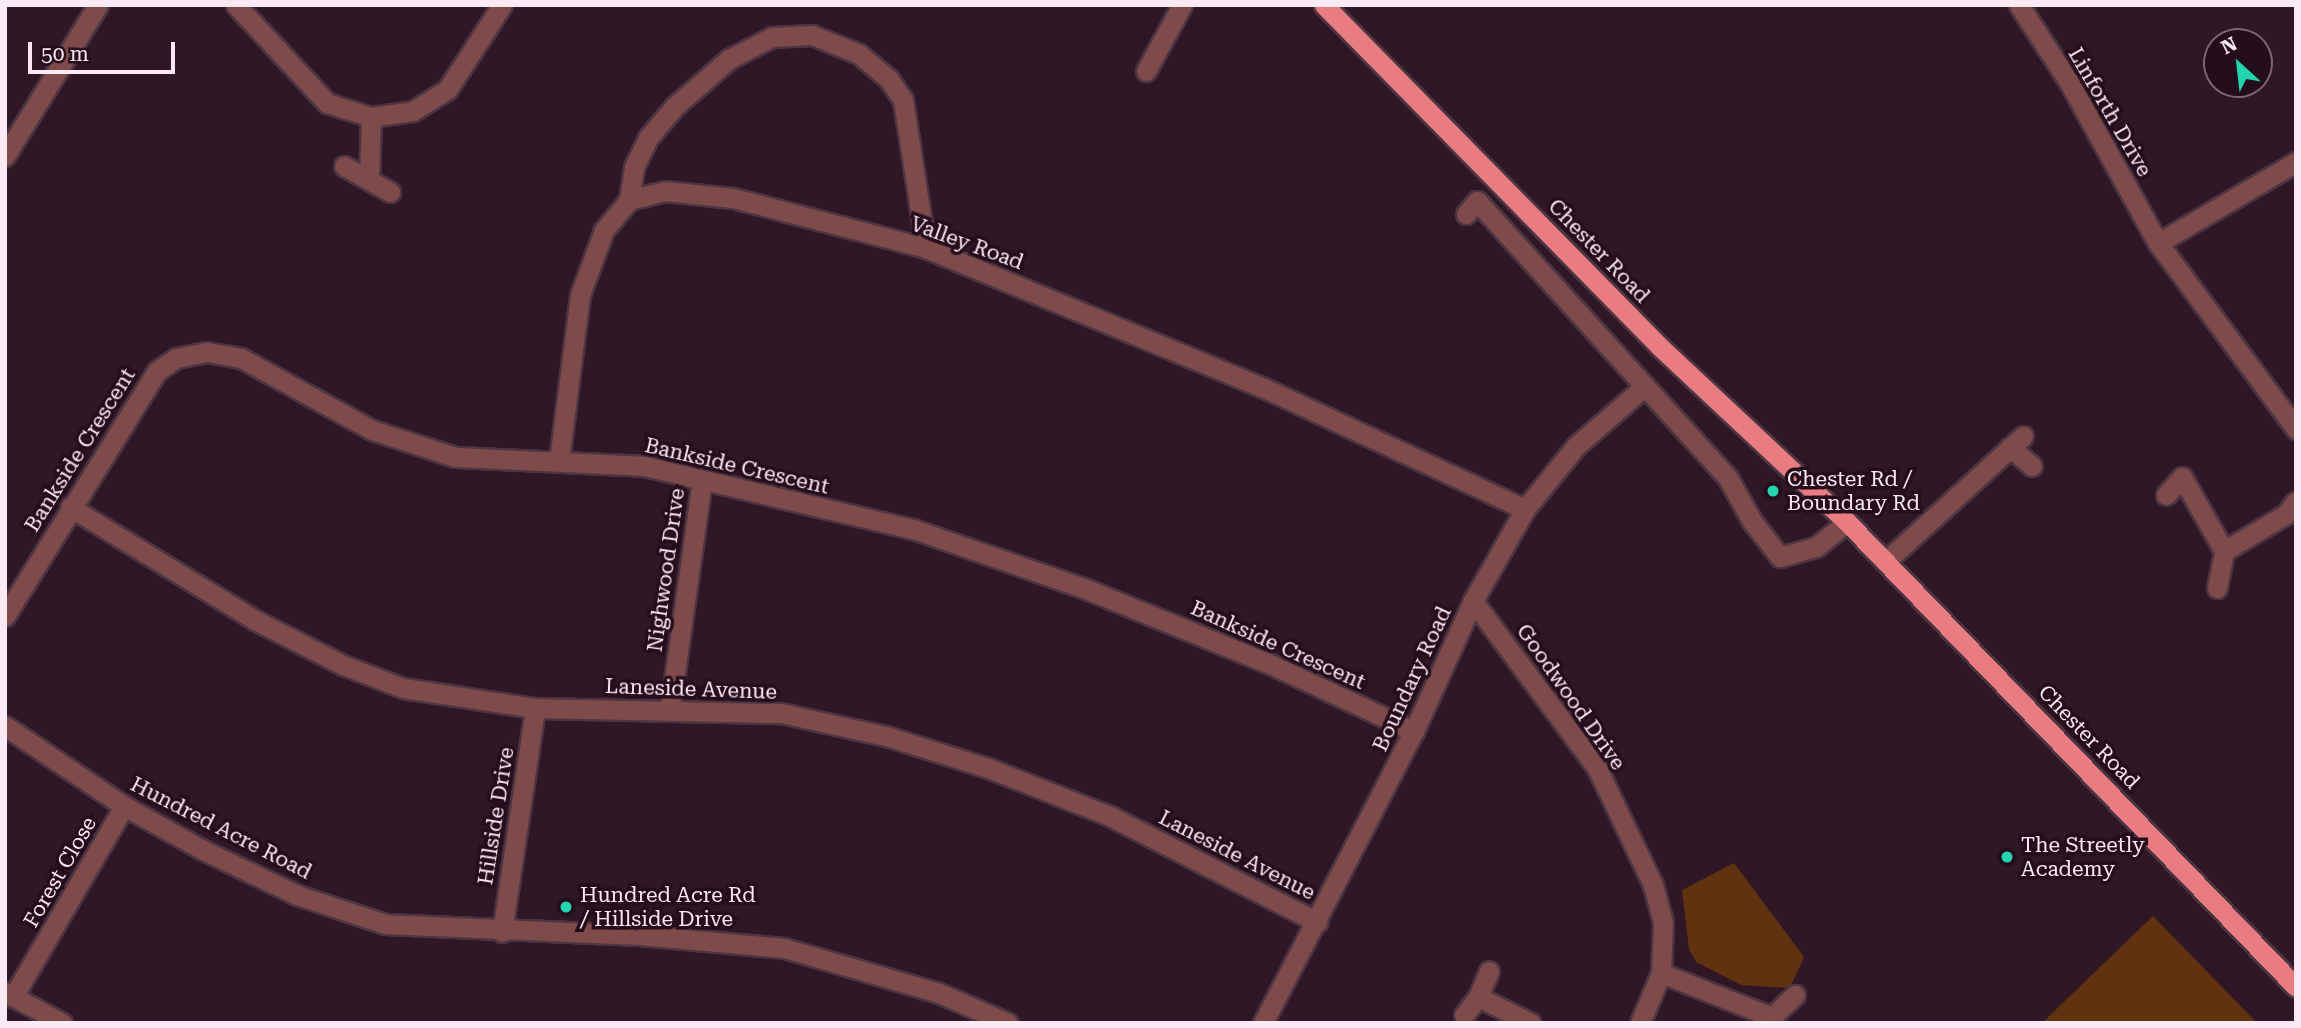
<!DOCTYPE html>
<html>
<head>
<meta charset="utf-8">
<style>
	body { margin:0 }
	#map { position:relative; width:2301px; height:1028px; overflow:hidden; background:#2f1725; font-family:"Roboto Serif",serif }
	div>[style] { position:absolute }
	[style*='--x'] { left:calc(var(--x)*1px); top:calc(var(--y)*1px); width:calc(var(--w)*1px); rotate:calc(var(--a)*1deg) }
	.green>* { inset:0; background:#603210 }
	.roads { filter:drop-shadow(2px 0 #4c3542) drop-shadow(-2px 0 #4c3542) drop-shadow(0 2px #4c3542) drop-shadow(0 -2px #4c3542) }
	.minor>* { height:19px; margin:-9.5px; padding:0 9.5px; transform-origin:9.5px; border-radius:9.5px; background:#7f4a4a }
	.trunk>* { height:19px; margin:-9.5px; padding:0 9.5px; transform-origin:9.5px; border-radius:9.5px; background:#e87c80 }
	.dots>* { width:19px; height:19px; translate:-50% -50%; box-sizing:border-box; border:4px solid #250e1b; border-radius:50% }
	span { translate:-50% -50%; white-space:nowrap; text-align:center; line-height:1.15; -webkit-text-stroke:7px #250e1b; paint-order:stroke }
	.street-label { font-size:21px; color:#fbeaf3 }
	.poi-label { font-size:21px; color:#fbeaf3 }
	.left { translate:0 -50%; text-align:left }
	.frame { position:absolute; inset:0; border:7px solid #fbeaf3; pointer-events:none }
	.north { position:absolute; left:2203px; top:28px; width:70px; height:70px; box-sizing:border-box; background:#250e1b; border:2px solid #7b6671; border-radius:50%; rotate:333deg; font-size:19px; font-weight:700; line-height:28px; text-align:center; color:#fbeaf3 }
	.north::after { content:''; display:block; margin:auto; width:24px; height:32px; background:#23d5af; clip-path:polygon(50% 0,100% 100%,50% 72%,0 100%) }
	.scale { position:absolute; left:28px; top:42px; width:147px; height:32px; box-sizing:border-box; border:4px solid #fbeaf3; border-top:0; padding-left:9px; font-size:21px; line-height:24px; white-space:nowrap; color:#fbeaf3; -webkit-text-stroke:5px #250e1b; paint-order:stroke }
</style>
</head>
<body>
<div id="map">
	<div class="green">
		<div style="clip-path:polygon(1734px 863px,1804px 957px,1790px 988px,1741px 985px,1696px 962px,1689px 949px,1682px 890px)"></div>
		<div style="clip-path:polygon(2153px 916px,2257px 1023px,2042px 1023px)"></div>
	</div>
	<div class="roads">
		<div class="minor">
			<div style="--x:236;--y:5;--w:134;--a:47.1"></div>
			<div style="--x:327;--y:103;--w:46;--a:17.7"></div>
			<div style="--x:371;--y:117;--w:42;--a:-8.1"></div>
			<div style="--x:413;--y:111;--w:40;--a:-32"></div>
			<div style="--x:447;--y:90;--w:101;--a:-57.1"></div>
			<div style="--x:2019;--y:5;--w:92;--a:57"></div>
			<div style="--x:2069;--y:82;--w:184;--a:61.1"></div>
			<div style="--x:2158;--y:243;--w:232;--a:53.4"></div>
			<div style="--x:1146;--y:71;--w:75;--a:-61.4"></div>
			<div style="--x:5;--y:156;--w:177;--a:-58.4"></div>
			<div style="--x:344;--y:166;--w:53;--a:29.5"></div>
			<div style="--x:369;--y:178;--w:61;--a:-88.1"></div>
			<div style="--x:629;--y:200;--w:33;--a:-81"></div>
			<div style="--x:634;--y:167;--w:32;--a:-64"></div>
			<div style="--x:648;--y:138;--w:42;--a:-49.8"></div>
			<div style="--x:675;--y:106;--w:72;--a:-41"></div>
			<div style="--x:729;--y:59;--w:48;--a:-27.1"></div>
			<div style="--x:772;--y:37;--w:40;--a:-2.9"></div>
			<div style="--x:812;--y:35;--w:51;--a:22"></div>
			<div style="--x:859;--y:54;--w:38;--a:40"></div>
			<div style="--x:888;--y:78;--w:27;--a:56"></div>
			<div style="--x:903;--y:100;--w:150;--a:81.2"></div>
			<div style="--x:1466;--y:214;--w:17;--a:-50"></div>
			<div style="--x:1477;--y:201;--w:374;--a:47.8"></div>
			<div style="--x:1728;--y:478;--w:49;--a:60.8"></div>
			<div style="--x:1752;--y:521;--w:46;--a:52.1"></div>
			<div style="--x:1780;--y:557;--w:37;--a:-16"></div>
			<div style="--x:1816;--y:547;--w:40;--a:-39"></div>
			<div style="--x:2158;--y:243;--w:160;--a:-30.4"></div>
			<div style="--x:2010;--y:447;--w:29;--a:41"></div>
			<div style="--x:559;--y:461;--w:167;--a:-82.8"></div>
			<div style="--x:580;--y:295;--w:69;--a:-69.7"></div>
			<div style="--x:604;--y:230;--w:39;--a:-50"></div>
			<div style="--x:629;--y:200;--w:37;--a:-14"></div>
			<div style="--x:665;--y:191;--w:68;--a:5.9"></div>
			<div style="--x:733;--y:198;--w:199;--a:14.5"></div>
			<div style="--x:926;--y:248;--w:364;--a:22.5"></div>
			<div style="--x:1262;--y:387;--w:290;--a:24.9"></div>
			<div style="--x:2166;--y:495;--w:24;--a:-48"></div>
			<div style="--x:2182;--y:477;--w:85;--a:60.4"></div>
			<div style="--x:70;--y:507;--w:217;--a:31.4"></div>
			<div style="--x:255;--y:620;--w:99;--a:27.1"></div>
			<div style="--x:343;--y:665;--w:64;--a:21"></div>
			<div style="--x:403;--y:688;--w:134;--a:8.6"></div>
			<div style="--x:535;--y:708;--w:246;--a:1.2"></div>
			<div style="--x:781;--y:713;--w:107;--a:12.4"></div>
			<div style="--x:886;--y:736;--w:107;--a:17.4"></div>
			<div style="--x:988;--y:768;--w:131;--a:21.5"></div>
			<div style="--x:1110;--y:816;--w:233;--a:27.1"></div>
			<div style="--x:1885;--y:562;--w:187;--a:-42.4"></div>
			<div style="--x:2217;--y:588;--w:38;--a:-79"></div>
			<div style="--x:2224;--y:551;--w:72;--a:-30.8"></div>
			<div style="--x:2286;--y:514;--w:16;--a:-52"></div>
			<div style="--x:1473;--y:601;--w:208;--a:53.4"></div>
			<div style="--x:1597;--y:768;--w:130;--a:64.4"></div>
			<div style="--x:1653;--y:885;--w:39;--a:75"></div>
			<div style="--x:1663;--y:923;--w:50;--a:92.3"></div>
			<div style="--x:1661;--y:973;--w:54;--a:112.8"></div>
			<div style="--x:5;--y:616;--w:288;--a:-58.2"></div>
			<div style="--x:157;--y:371;--w:23;--a:-34"></div>
			<div style="--x:176;--y:358;--w:32;--a:-11"></div>
			<div style="--x:207;--y:352;--w:35;--a:10"></div>
			<div style="--x:241;--y:358;--w:149;--a:28.8"></div>
			<div style="--x:372;--y:430;--w:87;--a:18"></div>
			<div style="--x:455;--y:457;--w:189;--a:2.7"></div>
			<div style="--x:644;--y:466;--w:276;--a:13.2"></div>
			<div style="--x:913;--y:529;--w:183;--a:19.1"></div>
			<div style="--x:1086;--y:589;--w:199;--a:22.2"></div>
			<div style="--x:1270;--y:664;--w:159;--a:25"></div>
			<div style="--x:670;--y:708;--w:230;--a:-82"></div>
			<div style="--x:5;--y:726;--w:143;--a:33.9"></div>
			<div style="--x:124;--y:806;--w:90;--a:29.1"></div>
			<div style="--x:203;--y:850;--w:104;--a:25.6"></div>
			<div style="--x:297;--y:895;--w:93;--a:18.2"></div>
			<div style="--x:385;--y:924;--w:254;--a:2.5"></div>
			<div style="--x:639;--y:935;--w:146;--a:5.1"></div>
			<div style="--x:784;--y:948;--w:161;--a:16.2"></div>
			<div style="--x:939;--y:993;--w:75;--a:23.5"></div>
			<div style="--x:502;--y:932;--w:226;--a:-81.6"></div>
			<div style="--x:1661;--y:973;--w:119;--a:21.6"></div>
			<div style="--x:1772;--y:1017;--w:32;--a:-44"></div>
			<div style="--x:5;--y:992;--w:65;--a:28.5"></div>
			<div style="--x:13;--y:997;--w:221;--a:-59.8"></div>
			<div style="--x:1478;--y:997;--w:59;--a:26.1"></div>
			<div style="--x:1464;--y:1015;--w:23;--a:-52"></div>
			<div style="--x:1478;--y:997;--w:28;--a:-67"></div>
			<div style="--x:1263;--y:1023;--w:329;--a:-62.7"></div>
			<div style="--x:1414;--y:731;--w:143;--a:-65.6"></div>
			<div style="--x:1473;--y:601;--w:106;--a:-60.5"></div>
			<div style="--x:1525;--y:509;--w:81;--a:-51"></div>
			<div style="--x:1576;--y:446;--w:91;--a:-41"></div>
		</div>
		<div class="trunk">
			<div style="--x:1324;--y:5;--w:478;--a:45.5"></div>
			<div style="--x:1659;--y:346;--w:258;--a:43.1"></div>
			<div style="--x:1847;--y:522;--w:646;--a:46"></div>
		</div>
	</div>
	<div class="dots">
		<div style="left:1773px;top:491px;background:#23d5af"></div>
		<div style="left:2007px;top:857px;background:#23d5af"></div>
		<div style="left:566px;top:907px;background:#23d5af"></div>
	</div>
	<div class="street-label">
		<span style="left:2110px;top:112px;rotate:60deg">Linforth Drive</span>
		<span style="left:967px;top:243px;rotate:20deg">Valley Road</span>
		<span style="left:1599px;top:251px;rotate:46deg">Chester Road</span>
		<span style="left:80px;top:450px;rotate:-58deg">Bankside Crescent</span>
		<span style="left:737px;top:466px;rotate:13deg">Bankside Crescent</span>
		<span style="left:666px;top:570px;rotate:-82deg">Nighwood Drive</span>
		<span style="left:1278px;top:645px;rotate:24deg">Bankside Crescent</span>
		<span style="left:1412px;top:679px;rotate:-65deg">Boundary Road</span>
		<span style="left:691px;top:689px;rotate:2deg">Laneside Avenue</span>
		<span style="left:1571px;top:697px;rotate:55deg">Goodwood Drive</span>
		<span style="left:2089px;top:737px;rotate:46deg">Chester Road</span>
		<span style="left:496px;top:816px;rotate:-81deg">Hillside Drive</span>
		<span style="left:221px;top:828px;rotate:27deg">Hundred Acre Road</span>
		<span style="left:1237px;top:855px;rotate:27deg">Laneside Avenue</span>
		<span style="left:60px;top:872px;rotate:-60deg">Forest Close</span>
	</div>
	<div class="poi-label">
		<span class="left" style="left:1787px;top:491px">Chester Rd /<br>Boundary Rd</span>
		<span class="left" style="left:2021px;top:857px">The Streetly<br>Academy</span>
		<span class="left" style="left:580px;top:907px">Hundred Acre Rd<br>/ Hillside Drive</span>
	</div>
	<div class="frame"></div>
	<div class="north">N</div>
	<div class="scale">50 m</div>
</div>
</body>
</html>
